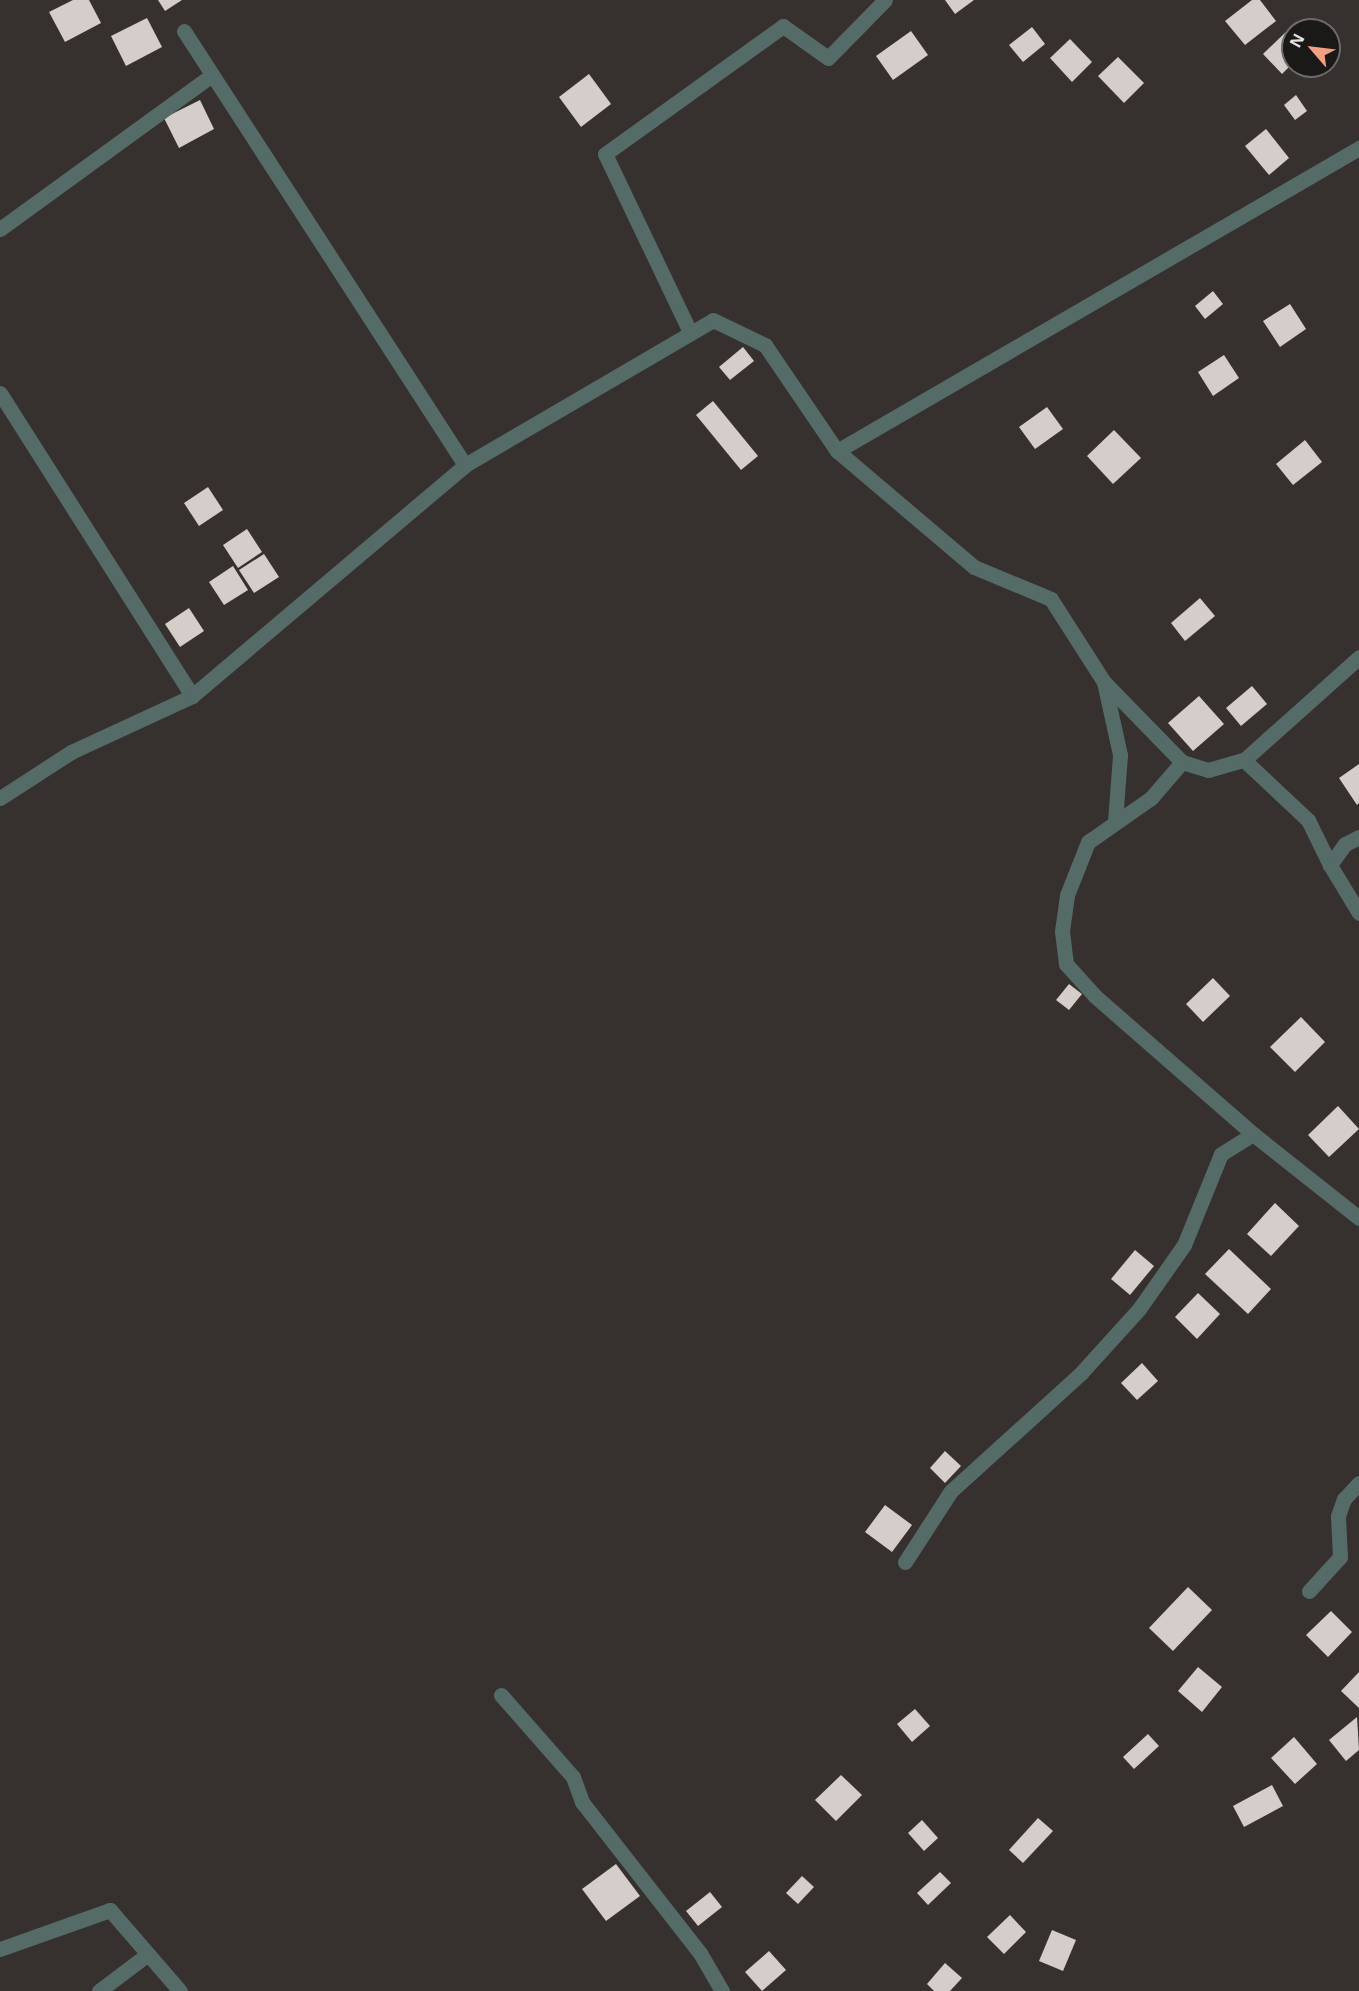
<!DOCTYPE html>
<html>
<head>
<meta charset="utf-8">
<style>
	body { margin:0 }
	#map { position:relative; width:1359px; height:1991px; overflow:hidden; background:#36302e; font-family:"Open Sans",sans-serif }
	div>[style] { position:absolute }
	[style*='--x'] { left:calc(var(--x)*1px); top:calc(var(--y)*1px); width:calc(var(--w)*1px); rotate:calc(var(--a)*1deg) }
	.building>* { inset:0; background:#d5cdca }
	.street>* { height:15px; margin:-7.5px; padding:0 7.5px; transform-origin:7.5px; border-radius:7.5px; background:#546b68 }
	span { translate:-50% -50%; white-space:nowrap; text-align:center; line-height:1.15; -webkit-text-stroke:6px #1b1918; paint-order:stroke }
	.north { position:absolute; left:1281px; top:18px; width:60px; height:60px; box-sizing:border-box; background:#1b1918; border:2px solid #6d6a69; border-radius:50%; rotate:298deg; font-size:16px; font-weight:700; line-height:24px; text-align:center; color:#e7e3e2 }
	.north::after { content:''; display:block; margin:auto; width:21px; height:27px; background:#f39f82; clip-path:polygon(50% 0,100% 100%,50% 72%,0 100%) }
</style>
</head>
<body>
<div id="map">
	<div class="building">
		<div style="clip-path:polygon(73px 0,89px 0,101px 23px,65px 42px,49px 12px)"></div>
		<div style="clip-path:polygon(158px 0,182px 0,165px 11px)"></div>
		<div style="clip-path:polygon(945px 0,974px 0,955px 14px)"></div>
		<div style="clip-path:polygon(1252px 0,1260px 0,1276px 21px,1245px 45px,1225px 21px)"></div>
		<div style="clip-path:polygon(147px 18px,162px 47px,126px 66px,111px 36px)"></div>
		<div style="clip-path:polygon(1032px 27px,1045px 44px,1023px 62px,1009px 45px)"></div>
		<div style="clip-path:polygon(1288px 30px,1293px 34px,1293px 63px,1282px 74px,1263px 54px)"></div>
		<div style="clip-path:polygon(911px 31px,928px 55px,893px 80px,876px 56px)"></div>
		<div style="clip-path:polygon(1070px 39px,1092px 62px,1072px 82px,1050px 58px)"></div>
		<div style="clip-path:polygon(1118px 57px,1144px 83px,1124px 103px,1098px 76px)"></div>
		<div style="clip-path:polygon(589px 74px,611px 104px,581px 127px,559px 97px)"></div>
		<div style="clip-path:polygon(1296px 95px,1307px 111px,1295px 120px,1284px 105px)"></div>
		<div style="clip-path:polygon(200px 100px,214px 129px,179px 148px,164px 118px)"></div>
		<div style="clip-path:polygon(1266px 129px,1289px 158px,1269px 175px,1245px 146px)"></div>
		<div style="clip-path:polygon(1213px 291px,1223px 304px,1205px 319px,1195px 306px)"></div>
		<div style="clip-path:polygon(1290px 304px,1306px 329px,1280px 347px,1263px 321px)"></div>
		<div style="clip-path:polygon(743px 347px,754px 361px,730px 380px,719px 367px)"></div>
		<div style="clip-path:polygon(1224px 355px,1239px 378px,1213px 396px,1198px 372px)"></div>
		<div style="clip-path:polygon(713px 401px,758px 456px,741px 470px,696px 415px)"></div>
		<div style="clip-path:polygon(1047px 407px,1063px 429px,1035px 449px,1019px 427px)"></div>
		<div style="clip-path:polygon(1114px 430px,1141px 458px,1113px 484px,1087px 456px)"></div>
		<div style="clip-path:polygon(1305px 440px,1322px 462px,1293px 485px,1276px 464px)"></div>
		<div style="clip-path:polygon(208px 487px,223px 510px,199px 526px,184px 503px)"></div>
		<div style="clip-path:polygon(247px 529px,262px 552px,238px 568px,223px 545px)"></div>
		<div style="clip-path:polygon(264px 554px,279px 577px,254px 593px,239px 570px)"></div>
		<div style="clip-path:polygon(233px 566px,248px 590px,224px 605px,209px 582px)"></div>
		<div style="clip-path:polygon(1200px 598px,1215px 616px,1185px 641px,1171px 623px)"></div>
		<div style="clip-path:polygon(189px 608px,204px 631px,180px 647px,165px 624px)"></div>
		<div style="clip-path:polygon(1252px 686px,1267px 704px,1241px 726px,1226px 708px)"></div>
		<div style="clip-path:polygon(1199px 696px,1224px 724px,1193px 751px,1168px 723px)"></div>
		<div style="clip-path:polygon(1359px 764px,1359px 803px,1357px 805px,1339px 778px)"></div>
		<div style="clip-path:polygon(1213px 978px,1230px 996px,1203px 1022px,1186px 1004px)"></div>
		<div style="clip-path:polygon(1069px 984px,1082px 994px,1069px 1010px,1056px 1000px)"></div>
		<div style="clip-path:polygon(1301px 1017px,1325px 1042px,1295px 1072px,1270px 1047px)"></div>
		<div style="clip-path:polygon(1338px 1106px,1359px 1129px,1329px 1157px,1308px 1135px)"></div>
		<div style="clip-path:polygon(1275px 1203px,1299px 1226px,1271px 1256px,1247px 1234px)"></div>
		<div style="clip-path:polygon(1229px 1249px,1271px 1289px,1248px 1314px,1205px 1274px)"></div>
		<div style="clip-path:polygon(1135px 1250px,1154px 1266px,1130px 1295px,1111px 1279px)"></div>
		<div style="clip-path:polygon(1198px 1293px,1220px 1314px,1197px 1339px,1175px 1317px)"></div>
		<div style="clip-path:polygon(1142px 1363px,1158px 1381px,1137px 1400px,1121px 1383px)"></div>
		<div style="clip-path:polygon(945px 1451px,961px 1466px,945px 1483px,930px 1468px)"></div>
		<div style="clip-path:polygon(885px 1505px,912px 1525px,892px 1552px,865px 1532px)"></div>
		<div style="clip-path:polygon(1188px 1587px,1212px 1610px,1173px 1651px,1149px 1628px)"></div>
		<div style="clip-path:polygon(1331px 1611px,1352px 1632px,1328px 1657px,1306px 1635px)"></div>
		<div style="clip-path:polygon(1198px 1667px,1222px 1687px,1202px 1712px,1178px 1691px)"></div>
		<div style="clip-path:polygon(1359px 1672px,1359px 1708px,1341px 1691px)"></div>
		<div style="clip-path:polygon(915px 1709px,930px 1726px,912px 1742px,897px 1724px)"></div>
		<div style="clip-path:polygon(1357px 1717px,1359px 1750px,1346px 1761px,1329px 1740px)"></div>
		<div style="clip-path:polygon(1148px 1734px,1159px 1746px,1134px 1769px,1123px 1757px)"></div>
		<div style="clip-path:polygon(1294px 1737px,1317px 1764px,1295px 1784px,1271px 1758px)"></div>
		<div style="clip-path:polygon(841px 1775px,862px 1795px,836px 1821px,815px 1800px)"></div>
		<div style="clip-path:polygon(1272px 1785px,1283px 1806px,1244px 1827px,1233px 1806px)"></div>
		<div style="clip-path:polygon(1038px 1818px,1053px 1831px,1023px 1863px,1009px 1850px)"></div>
		<div style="clip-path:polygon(922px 1820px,938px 1838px,924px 1851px,908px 1833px)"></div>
		<div style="clip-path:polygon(616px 1864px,640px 1896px,606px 1921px,582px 1889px)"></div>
		<div style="clip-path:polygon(940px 1872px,951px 1883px,928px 1905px,917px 1893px)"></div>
		<div style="clip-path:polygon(802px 1876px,814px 1887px,798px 1904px,786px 1893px)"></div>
		<div style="clip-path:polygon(710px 1892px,722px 1907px,698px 1926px,686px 1911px)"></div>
		<div style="clip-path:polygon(1010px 1915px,1026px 1932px,1004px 1954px,987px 1937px)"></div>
		<div style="clip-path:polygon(1052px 1930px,1076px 1940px,1063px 1971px,1039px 1961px)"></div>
		<div style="clip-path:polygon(769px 1951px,786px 1970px,762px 1991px,745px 1972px)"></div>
		<div style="clip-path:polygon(945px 1963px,962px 1978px,950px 1991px,934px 1991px,927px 1984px)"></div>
	</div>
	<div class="street">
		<div style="--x:184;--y:31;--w:517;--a:57.08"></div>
		<div style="--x:0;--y:229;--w:262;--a:-36"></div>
		<div style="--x:690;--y:332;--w:197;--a:-115.5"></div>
		<div style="--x:605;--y:154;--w:219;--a:-35.7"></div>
		<div style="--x:783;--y:26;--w:55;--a:35.4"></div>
		<div style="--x:828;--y:58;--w:81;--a:-45.5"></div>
		<div style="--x:0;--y:393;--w:359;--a:57.6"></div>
		<div style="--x:1104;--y:682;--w:75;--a:77.6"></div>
		<div style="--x:1120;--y:755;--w:66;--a:94.3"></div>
		<div style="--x:1244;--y:760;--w:154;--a:-41.8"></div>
		<div style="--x:1182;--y:762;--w:27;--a:17"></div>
		<div style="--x:1208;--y:770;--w:37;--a:-16"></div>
		<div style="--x:1244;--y:760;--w:88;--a:43.2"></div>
		<div style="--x:1308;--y:820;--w:50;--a:63.9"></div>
		<div style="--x:0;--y:798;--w:85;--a:-32.9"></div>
		<div style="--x:71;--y:752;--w:133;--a:-24.8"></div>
		<div style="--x:192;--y:696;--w:358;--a:-40.2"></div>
		<div style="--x:465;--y:465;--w:287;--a:-30.3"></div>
		<div style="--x:713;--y:320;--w:58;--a:25.7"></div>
		<div style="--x:765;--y:345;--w:128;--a:55.8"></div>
		<div style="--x:1359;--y:837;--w:16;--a:153"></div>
		<div style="--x:1345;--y:844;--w:26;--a:126"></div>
		<div style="--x:1330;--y:865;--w:56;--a:58.9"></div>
		<div style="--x:1253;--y:1134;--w:135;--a:38.4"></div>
		<div style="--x:905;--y:1562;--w:85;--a:-57.1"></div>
		<div style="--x:951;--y:1491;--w:176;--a:-42.2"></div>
		<div style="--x:1081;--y:1373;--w:86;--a:-47.8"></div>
		<div style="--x:1139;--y:1309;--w:78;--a:-54.9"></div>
		<div style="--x:1184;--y:1245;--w:98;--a:-67.9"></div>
		<div style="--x:1221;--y:1154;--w:38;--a:-32"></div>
		<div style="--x:1253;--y:1134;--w:210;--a:-138.9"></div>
		<div style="--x:1095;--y:996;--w:43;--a:-132.2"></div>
		<div style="--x:1066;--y:964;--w:33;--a:-97"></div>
		<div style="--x:1062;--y:931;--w:36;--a:-82"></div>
		<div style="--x:1067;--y:895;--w:57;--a:-68.4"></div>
		<div style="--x:1088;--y:842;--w:77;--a:-34.9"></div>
		<div style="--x:1151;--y:798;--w:48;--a:-49.3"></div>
		<div style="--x:1182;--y:762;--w:112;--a:-134.3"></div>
		<div style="--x:1104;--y:682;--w:98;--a:-122.6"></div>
		<div style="--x:1051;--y:599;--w:83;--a:-157.4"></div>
		<div style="--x:974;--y:567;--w:180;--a:-139.7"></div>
		<div style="--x:837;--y:451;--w:604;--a:-30.13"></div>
		<div style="--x:1309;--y:1591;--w:46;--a:-47.6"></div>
		<div style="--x:1340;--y:1557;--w:41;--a:-92.8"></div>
		<div style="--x:1338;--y:1516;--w:18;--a:-71"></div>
		<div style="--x:1344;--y:1499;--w:22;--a:-47"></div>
		<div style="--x:501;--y:1695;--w:109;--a:48.7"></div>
		<div style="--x:573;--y:1777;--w:27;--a:70"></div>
		<div style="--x:582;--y:1802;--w:192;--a:52"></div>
		<div style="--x:700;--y:1953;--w:44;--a:59.9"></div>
		<div style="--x:0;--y:1949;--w:117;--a:-19.5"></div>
		<div style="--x:110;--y:1910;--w:107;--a:49.2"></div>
		<div style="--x:99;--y:1991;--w:61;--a:-37.1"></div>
	</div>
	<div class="north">N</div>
</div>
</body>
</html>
